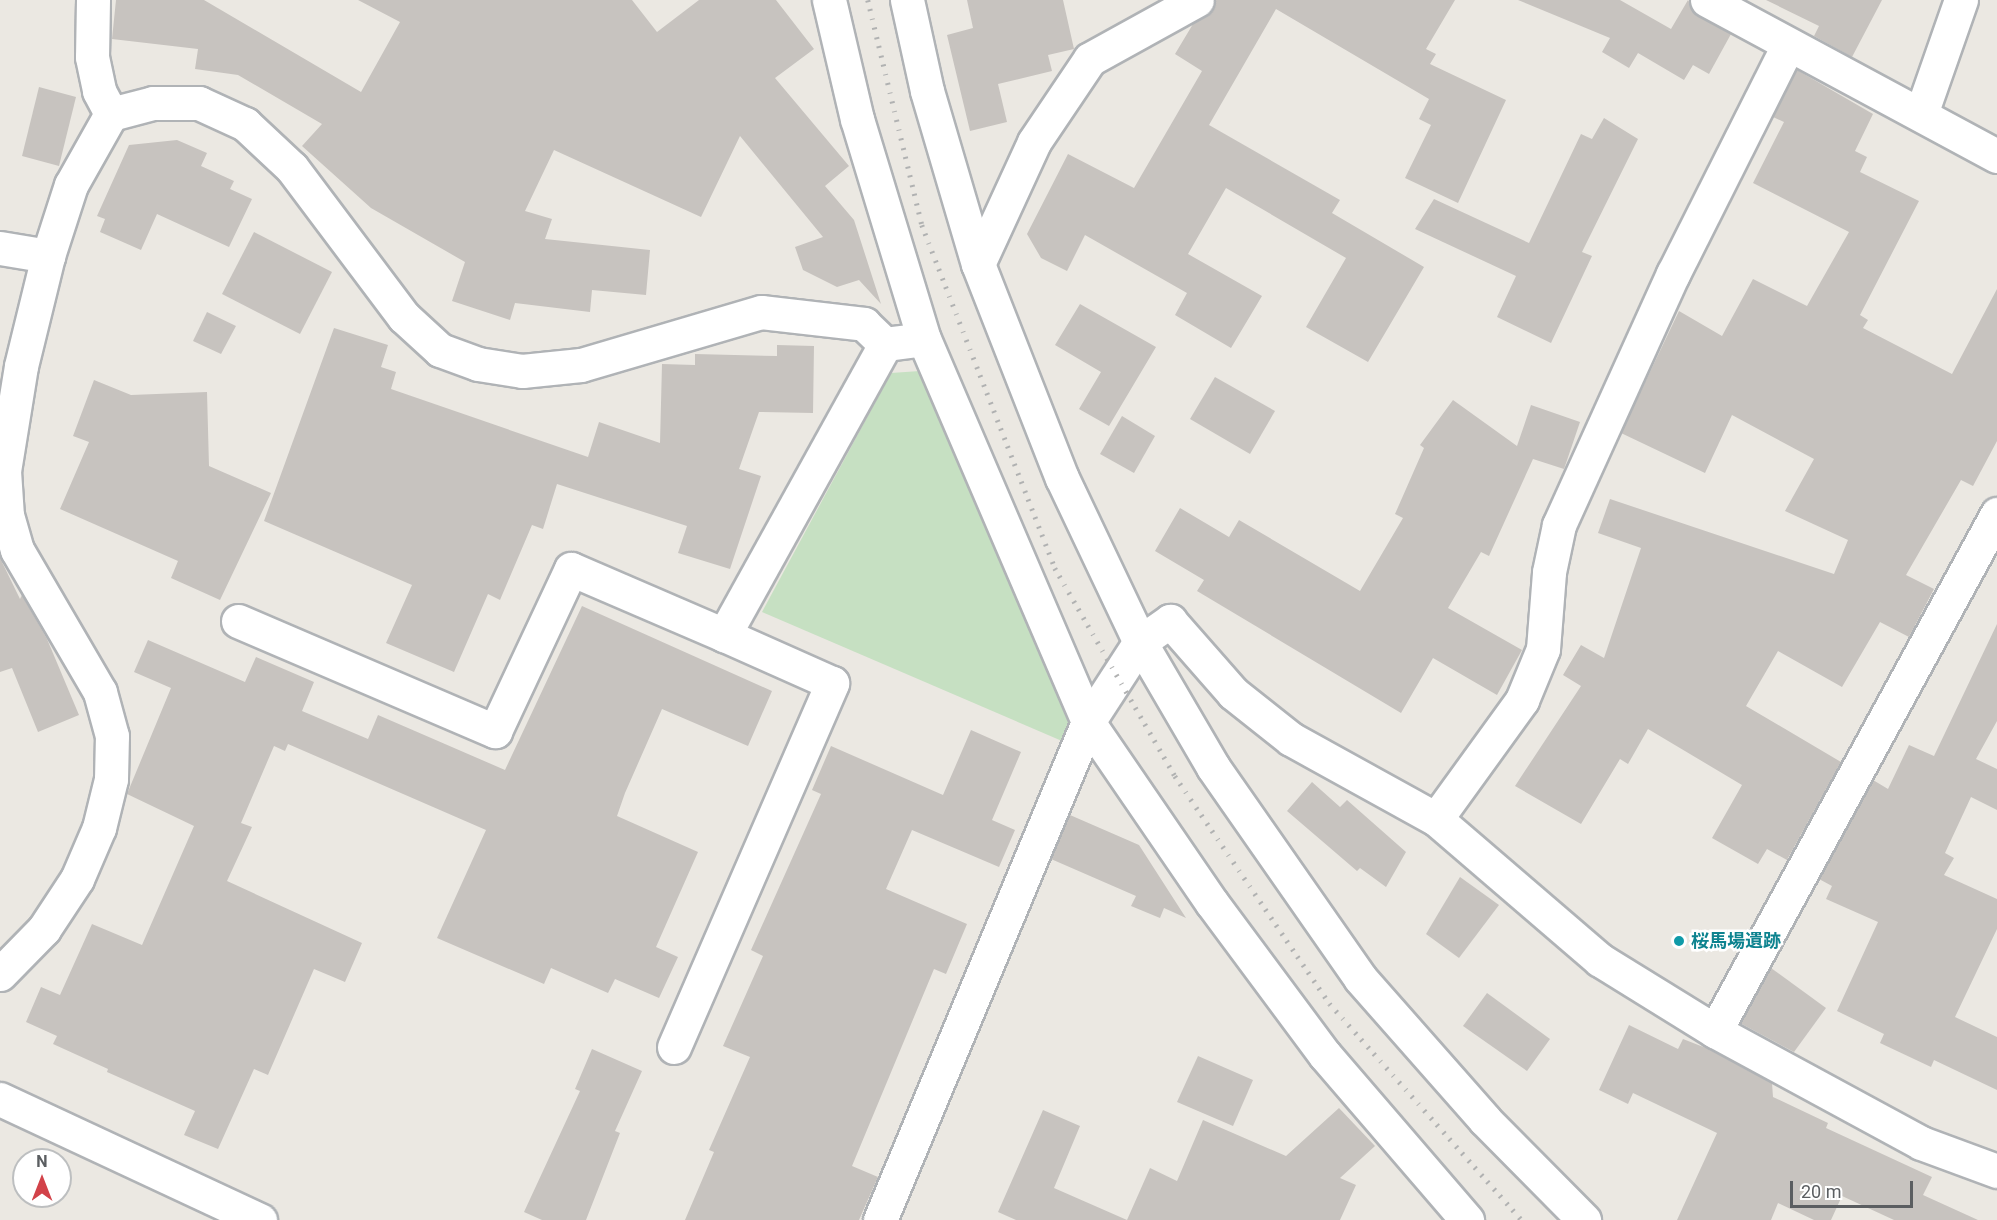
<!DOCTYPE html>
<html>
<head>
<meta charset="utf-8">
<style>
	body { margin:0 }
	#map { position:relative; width:1997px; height:1220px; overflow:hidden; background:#ebe8e2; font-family:Roboto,"Noto Sans JP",sans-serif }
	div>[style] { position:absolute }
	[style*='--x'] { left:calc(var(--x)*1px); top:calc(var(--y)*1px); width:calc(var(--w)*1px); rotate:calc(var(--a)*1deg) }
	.green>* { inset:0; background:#c6e0c2 }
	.building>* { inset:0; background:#c7c3bf }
	.roads { filter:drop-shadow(2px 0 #b0b3b6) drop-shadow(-2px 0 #b0b3b6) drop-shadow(0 2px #b0b3b6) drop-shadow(0 -2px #b0b3b6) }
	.minor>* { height:33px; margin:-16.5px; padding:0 16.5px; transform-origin:16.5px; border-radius:16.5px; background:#fff }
	.rail>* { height:4.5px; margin-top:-2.25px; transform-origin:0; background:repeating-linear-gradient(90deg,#b0b1b1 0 1.5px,transparent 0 9.5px) }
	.dots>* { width:16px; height:16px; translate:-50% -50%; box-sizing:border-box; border:3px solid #fff; border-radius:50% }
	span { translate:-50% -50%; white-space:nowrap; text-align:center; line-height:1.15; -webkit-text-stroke:5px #fff; paint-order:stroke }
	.culture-label { font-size:18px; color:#0d838f; font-weight:700 }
	.left { translate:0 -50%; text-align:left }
	.north { position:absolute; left:12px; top:1148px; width:60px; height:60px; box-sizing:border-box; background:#fff; border:2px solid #bdbfc0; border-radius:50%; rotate:0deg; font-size:16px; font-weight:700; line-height:24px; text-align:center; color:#5b5e61 }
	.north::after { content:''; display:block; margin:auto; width:21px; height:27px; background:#d24249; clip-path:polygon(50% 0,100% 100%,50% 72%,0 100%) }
	.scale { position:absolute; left:1790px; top:1181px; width:123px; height:27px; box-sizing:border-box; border:3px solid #5b5e61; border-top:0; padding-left:8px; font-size:18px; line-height:21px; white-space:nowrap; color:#5b5e61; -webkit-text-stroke:4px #fff; paint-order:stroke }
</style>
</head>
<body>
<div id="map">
	<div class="green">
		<div style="clip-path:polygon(920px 371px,1071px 717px,1062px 741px,762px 612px,891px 373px)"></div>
	</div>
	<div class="building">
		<div style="clip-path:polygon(116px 0,204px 0,361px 92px,400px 22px,358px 0,632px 0,657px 32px,699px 0,776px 0,814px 49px,775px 78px,849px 166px,825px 186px,854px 220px,881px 304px,859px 280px,837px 287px,803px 270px,795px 247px,823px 237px,740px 136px,701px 217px,554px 150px,525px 211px,552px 219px,545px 239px,650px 250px,646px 295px,592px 290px,590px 312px,515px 303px,510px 320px,452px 301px,465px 262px,371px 208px,302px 146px,322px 124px,238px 75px,195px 69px,198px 49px,112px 39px)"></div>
		<div style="clip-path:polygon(967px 0,1063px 0,1074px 49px,1048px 55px,1052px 71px,998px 84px,1007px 122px,970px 131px,947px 35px,973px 28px)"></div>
		<div style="clip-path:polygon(1216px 0,1455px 0,1426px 49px,1436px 54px,1430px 64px,1506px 100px,1458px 203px,1405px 178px,1431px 125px,1419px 119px,1429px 99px,1276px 9px,1209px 125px,1340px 200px,1332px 213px,1424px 267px,1368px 362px,1306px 327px,1346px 258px,1226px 188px,1188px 254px,1262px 296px,1231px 348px,1175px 315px,1187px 293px,1085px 235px,1067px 271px,1041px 258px,1027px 234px,1068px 154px,1134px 188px,1202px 71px,1175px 54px,1193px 24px,1213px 10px)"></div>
		<div style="clip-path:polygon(1518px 0,1620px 0,1671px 29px,1688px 0,1698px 16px,1731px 34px,1709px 74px,1693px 65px,1684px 80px,1638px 53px,1629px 68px,1602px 52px,1610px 38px)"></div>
		<div style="clip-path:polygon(1766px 0,1882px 0,1852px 57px,1814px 36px,1819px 26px)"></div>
		<div style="clip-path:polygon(1797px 70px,1873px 114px,1855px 151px,1867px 157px,1860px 172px,1919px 201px,1860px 315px,1868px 320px,1863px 328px,1952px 374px,1997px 289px,1997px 441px,1973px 486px,1961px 480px,1906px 575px,1934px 589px,1909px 637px,1880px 622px,1842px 687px,1778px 651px,1746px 706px,1841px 762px,1787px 860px,1767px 849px,1758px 864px,1712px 838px,1742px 785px,1648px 729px,1628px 764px,1620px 759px,1581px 824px,1515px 786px,1581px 686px,1563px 675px,1581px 645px,1604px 658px,1641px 548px,1598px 533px,1610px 499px,1834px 574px,1848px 540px,1785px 511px,1814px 459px,1732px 415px,1705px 473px,1621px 433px,1679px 311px,1722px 336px,1753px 279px,1807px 306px,1849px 232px,1753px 183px,1784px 122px,1773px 117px)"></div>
		<div style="clip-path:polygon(39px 87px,76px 97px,59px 166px,22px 156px)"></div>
		<div style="clip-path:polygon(1604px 118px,1638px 139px,1582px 252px,1592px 256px,1551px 343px,1497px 317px,1516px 276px,1415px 229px,1434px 199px,1529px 243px,1581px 134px,1592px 139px)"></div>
		<div style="clip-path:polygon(177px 140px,207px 153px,201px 166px,234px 181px,230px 189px,252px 199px,229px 247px,157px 214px,141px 250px,100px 232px,105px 219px,97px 216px,129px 145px)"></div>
		<div style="clip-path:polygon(254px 232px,332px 272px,300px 334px,222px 294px)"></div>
		<div style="clip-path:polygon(1080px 304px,1156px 347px,1109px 426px,1079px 409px,1101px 372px,1055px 345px)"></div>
		<div style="clip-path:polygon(207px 312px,236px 326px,221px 354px,193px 341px)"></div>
		<div style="clip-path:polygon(334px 328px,388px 345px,381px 367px,396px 372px,391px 389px,588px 457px,599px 422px,660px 443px,662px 364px,695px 365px,695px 354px,777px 356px,777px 345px,814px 346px,813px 413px,759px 412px,739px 469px,761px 476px,730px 569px,678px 553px,687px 526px,557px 484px,543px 529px,532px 525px,500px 600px,488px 594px,454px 672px,386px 643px,412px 585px,264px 521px)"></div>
		<div style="clip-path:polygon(1215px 377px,1275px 411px,1250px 454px,1190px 419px)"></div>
		<div style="clip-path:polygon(94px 380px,131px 395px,207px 392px,209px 466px,271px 493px,220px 600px,171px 578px,178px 561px,60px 509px,89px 442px,73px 436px)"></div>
		<div style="clip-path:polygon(1453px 400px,1517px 446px,1531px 405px,1580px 422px,1564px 469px,1533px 459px,1489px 556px,1481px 552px,1448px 608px,1522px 650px,1497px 695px,1433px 658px,1401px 713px,1197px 591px,1204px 580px,1155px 551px,1180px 508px,1229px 537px,1239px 520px,1360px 591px,1403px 518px,1395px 514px,1424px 448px,1420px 445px)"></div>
		<div style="clip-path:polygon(1122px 416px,1155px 436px,1134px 473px,1100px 454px)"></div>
		<div style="clip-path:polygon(0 558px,20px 599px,22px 595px,47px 639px,79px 715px,38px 732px,12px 668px,0 672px)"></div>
		<div style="clip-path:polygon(582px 606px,772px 691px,748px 746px,662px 709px,625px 793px,617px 816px,698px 852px,656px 947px,678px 957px,659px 998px,615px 979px,608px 993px,551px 968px,544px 984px,437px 938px,486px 830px,288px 744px,285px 751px,274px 746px,241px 823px,252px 827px,227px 881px,362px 943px,345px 982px,314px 969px,268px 1075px,254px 1069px,218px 1149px,184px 1135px,195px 1111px,107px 1072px,108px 1069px,53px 1044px,57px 1036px,26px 1022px,41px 987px,60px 995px,92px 924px,142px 945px,194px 826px,127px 794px,171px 688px,134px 672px,148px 640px,245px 682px,256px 657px,314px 682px,302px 711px,368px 739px,378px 715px,505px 770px)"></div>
		<div style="clip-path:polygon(1997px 624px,1997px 721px,1976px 759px,1997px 769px,1997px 810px,1971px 797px,1945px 853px,1954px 858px,1944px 875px,1997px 899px,1997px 929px,1955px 1017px,1997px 1037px,1997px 1090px,1934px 1060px,1931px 1067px,1880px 1043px,1884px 1034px,1837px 1011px,1878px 922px,1826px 899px,1832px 886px,1819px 879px,1873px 780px,1888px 789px,1909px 745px,1934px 756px)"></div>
		<div style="clip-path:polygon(971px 730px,1021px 752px,992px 820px,1015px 830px,999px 867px,912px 830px,886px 889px,967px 924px,946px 974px,934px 969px,852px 1166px,878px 1177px,859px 1220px,685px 1220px,714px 1152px,709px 1150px,750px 1057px,723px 1046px,763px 956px,751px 950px,821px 794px,812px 790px,831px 746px,943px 795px)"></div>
		<div style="clip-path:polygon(1312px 782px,1340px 807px,1347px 800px,1406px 852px,1386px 887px,1360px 868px,1357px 871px,1287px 811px)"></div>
		<div style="clip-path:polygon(1070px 815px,1139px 845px,1186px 918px,1164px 908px,1160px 918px,1131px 906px,1136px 896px,1051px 859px)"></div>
		<div style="clip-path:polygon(1460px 877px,1499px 905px,1459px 958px,1426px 934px)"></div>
		<div style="clip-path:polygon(1771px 968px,1826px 1008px,1794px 1052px,1740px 1023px)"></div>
		<div style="clip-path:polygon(1487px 993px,1550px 1039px,1527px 1071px,1463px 1026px)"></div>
		<div style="clip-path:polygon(1629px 1025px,1678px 1049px,1683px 1039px,1711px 1050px,1772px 1083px,1773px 1097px,1828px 1123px,1826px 1128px,1932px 1177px,1923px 1195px,1978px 1220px,1894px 1220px,1842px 1196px,1831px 1220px,1814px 1220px,1778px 1203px,1771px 1220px,1677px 1220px,1717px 1133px,1633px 1093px,1628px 1104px,1599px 1090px)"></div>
		<div style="clip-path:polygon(592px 1049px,642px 1071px,615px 1131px,620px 1133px,586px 1220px,542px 1220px,524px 1212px,580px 1091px,575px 1089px)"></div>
		<div style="clip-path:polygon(1198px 1056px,1253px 1080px,1233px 1126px,1177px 1102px)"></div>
		<div style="clip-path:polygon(1339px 1108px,1375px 1146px,1340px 1178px,1356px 1185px,1340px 1220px,1127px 1220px,1150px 1168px,1177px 1181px,1203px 1120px,1286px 1156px)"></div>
		<div style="clip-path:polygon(1043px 1110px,1080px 1126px,1054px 1188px,1127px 1220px,1016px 1220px,998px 1212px)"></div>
	</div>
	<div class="roads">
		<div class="minor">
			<div style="--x:93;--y:0;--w:57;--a:91"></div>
			<div style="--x:92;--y:57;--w:35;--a:78"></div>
			<div style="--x:99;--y:91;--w:26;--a:62"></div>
			<div style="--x:829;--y:0;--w:122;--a:76.8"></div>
			<div style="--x:857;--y:119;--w:230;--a:73.1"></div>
			<div style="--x:924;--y:339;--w:417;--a:66.8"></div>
			<div style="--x:1088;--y:722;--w:219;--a:55.6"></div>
			<div style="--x:1212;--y:903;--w:189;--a:53.4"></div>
			<div style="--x:1325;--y:1055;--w:218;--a:49.3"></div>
			<div style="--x:907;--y:0;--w:93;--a:77.6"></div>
			<div style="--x:927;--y:91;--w:180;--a:73.6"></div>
			<div style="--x:978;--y:264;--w:230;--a:68.6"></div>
			<div style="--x:1062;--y:478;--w:182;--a:64.6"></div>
			<div style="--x:1140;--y:642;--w:145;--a:59.7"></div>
			<div style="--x:1213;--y:767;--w:257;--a:55.1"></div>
			<div style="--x:1360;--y:978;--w:189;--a:48.6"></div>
			<div style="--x:1485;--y:1120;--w:141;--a:45.3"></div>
			<div style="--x:1707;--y:0;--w:329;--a:28.3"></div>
			<div style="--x:1921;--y:114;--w:121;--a:-70.7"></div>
			<div style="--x:0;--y:248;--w:49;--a:9.5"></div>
			<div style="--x:48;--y:256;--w:75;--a:-72.1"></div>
			<div style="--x:71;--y:185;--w:81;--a:-60.6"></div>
			<div style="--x:111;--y:114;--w:43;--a:-14.7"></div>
			<div style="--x:153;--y:103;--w:46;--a:0"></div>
			<div style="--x:199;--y:103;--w:51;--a:24.5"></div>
			<div style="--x:245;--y:124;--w:64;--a:43.1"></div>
			<div style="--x:292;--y:168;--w:186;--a:53.1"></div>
			<div style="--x:404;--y:317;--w:49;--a:42.5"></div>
			<div style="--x:440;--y:350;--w:40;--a:20.2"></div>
			<div style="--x:478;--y:364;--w:45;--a:9"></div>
			<div style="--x:522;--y:371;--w:59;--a:-5.8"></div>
			<div style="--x:581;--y:365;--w:188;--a:-16.4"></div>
			<div style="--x:761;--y:312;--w:104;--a:6.6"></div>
			<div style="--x:864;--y:324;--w:29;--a:44"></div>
			<div style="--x:885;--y:344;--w:39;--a:-7"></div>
			<div style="--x:978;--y:264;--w:134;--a:-65.3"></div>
			<div style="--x:1034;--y:142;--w:100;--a:-56"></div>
			<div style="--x:1090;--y:59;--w:122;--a:-28.9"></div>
			<div style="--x:238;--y:621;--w:280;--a:23.2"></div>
			<div style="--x:495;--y:731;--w:179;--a:-64.9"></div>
			<div style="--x:571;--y:569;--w:167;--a:23.3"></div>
			<div style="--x:724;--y:635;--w:333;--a:-61"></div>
			<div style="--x:1436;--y:819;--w:147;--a:-54.1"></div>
			<div style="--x:1522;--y:700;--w:55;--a:-67.6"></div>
			<div style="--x:1543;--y:649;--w:77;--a:-85.5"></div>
			<div style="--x:1549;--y:572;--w:48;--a:-78"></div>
			<div style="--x:1559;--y:525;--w:276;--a:-65.6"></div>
			<div style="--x:1673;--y:274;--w:256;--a:-63.3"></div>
			<div style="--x:0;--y:974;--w:63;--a:-45.6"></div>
			<div style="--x:44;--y:929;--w:60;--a:-56.6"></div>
			<div style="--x:77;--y:879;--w:56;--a:-66.7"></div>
			<div style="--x:99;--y:828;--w:50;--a:-76.2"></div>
			<div style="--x:111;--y:779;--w:43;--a:-88.7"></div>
			<div style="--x:112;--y:736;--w:46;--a:-105.3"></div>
			<div style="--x:100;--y:692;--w:164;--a:-120.3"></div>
			<div style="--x:17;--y:550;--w:35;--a:-106"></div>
			<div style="--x:7;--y:516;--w:45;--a:-93.8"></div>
			<div style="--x:4;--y:471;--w:106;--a:-80.8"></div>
			<div style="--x:21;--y:366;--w:113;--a:-76.2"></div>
			<div style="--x:1715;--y:1031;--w:589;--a:-61.39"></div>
			<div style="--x:674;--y:1047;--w:397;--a:-66.5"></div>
			<div style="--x:832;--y:683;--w:118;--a:-156"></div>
			<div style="--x:0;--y:1099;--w:287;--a:25"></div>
			<div style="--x:880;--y:1220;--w:540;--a:-67.33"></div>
			<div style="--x:1088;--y:722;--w:95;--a:-57"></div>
			<div style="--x:1140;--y:642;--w:37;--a:-35"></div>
			<div style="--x:1170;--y:621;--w:96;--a:48.8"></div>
			<div style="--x:1233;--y:693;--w:74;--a:38.4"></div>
			<div style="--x:1291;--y:739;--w:166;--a:28.9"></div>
			<div style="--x:1436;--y:819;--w:216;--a:40.7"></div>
			<div style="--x:1600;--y:960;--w:135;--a:31.7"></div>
			<div style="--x:1715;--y:1031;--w:234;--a:28.5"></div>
			<div style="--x:1921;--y:1143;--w:81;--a:20.2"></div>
		</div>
	</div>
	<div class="rail">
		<div style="--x:868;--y:0;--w:231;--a:76.5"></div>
		<div style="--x:922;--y:225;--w:368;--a:68.8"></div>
		<div style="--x:1055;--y:568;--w:240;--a:60"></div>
		<div style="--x:1175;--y:776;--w:276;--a:55.8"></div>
		<div style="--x:1330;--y:1004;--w:289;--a:48.4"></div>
	</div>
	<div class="dots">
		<div style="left:1679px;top:941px;background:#0f9aa8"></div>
	</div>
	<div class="culture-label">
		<span class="left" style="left:1691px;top:941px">桜馬場遺跡</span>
	</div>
	<div class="north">N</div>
	<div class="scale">20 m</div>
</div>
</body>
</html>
